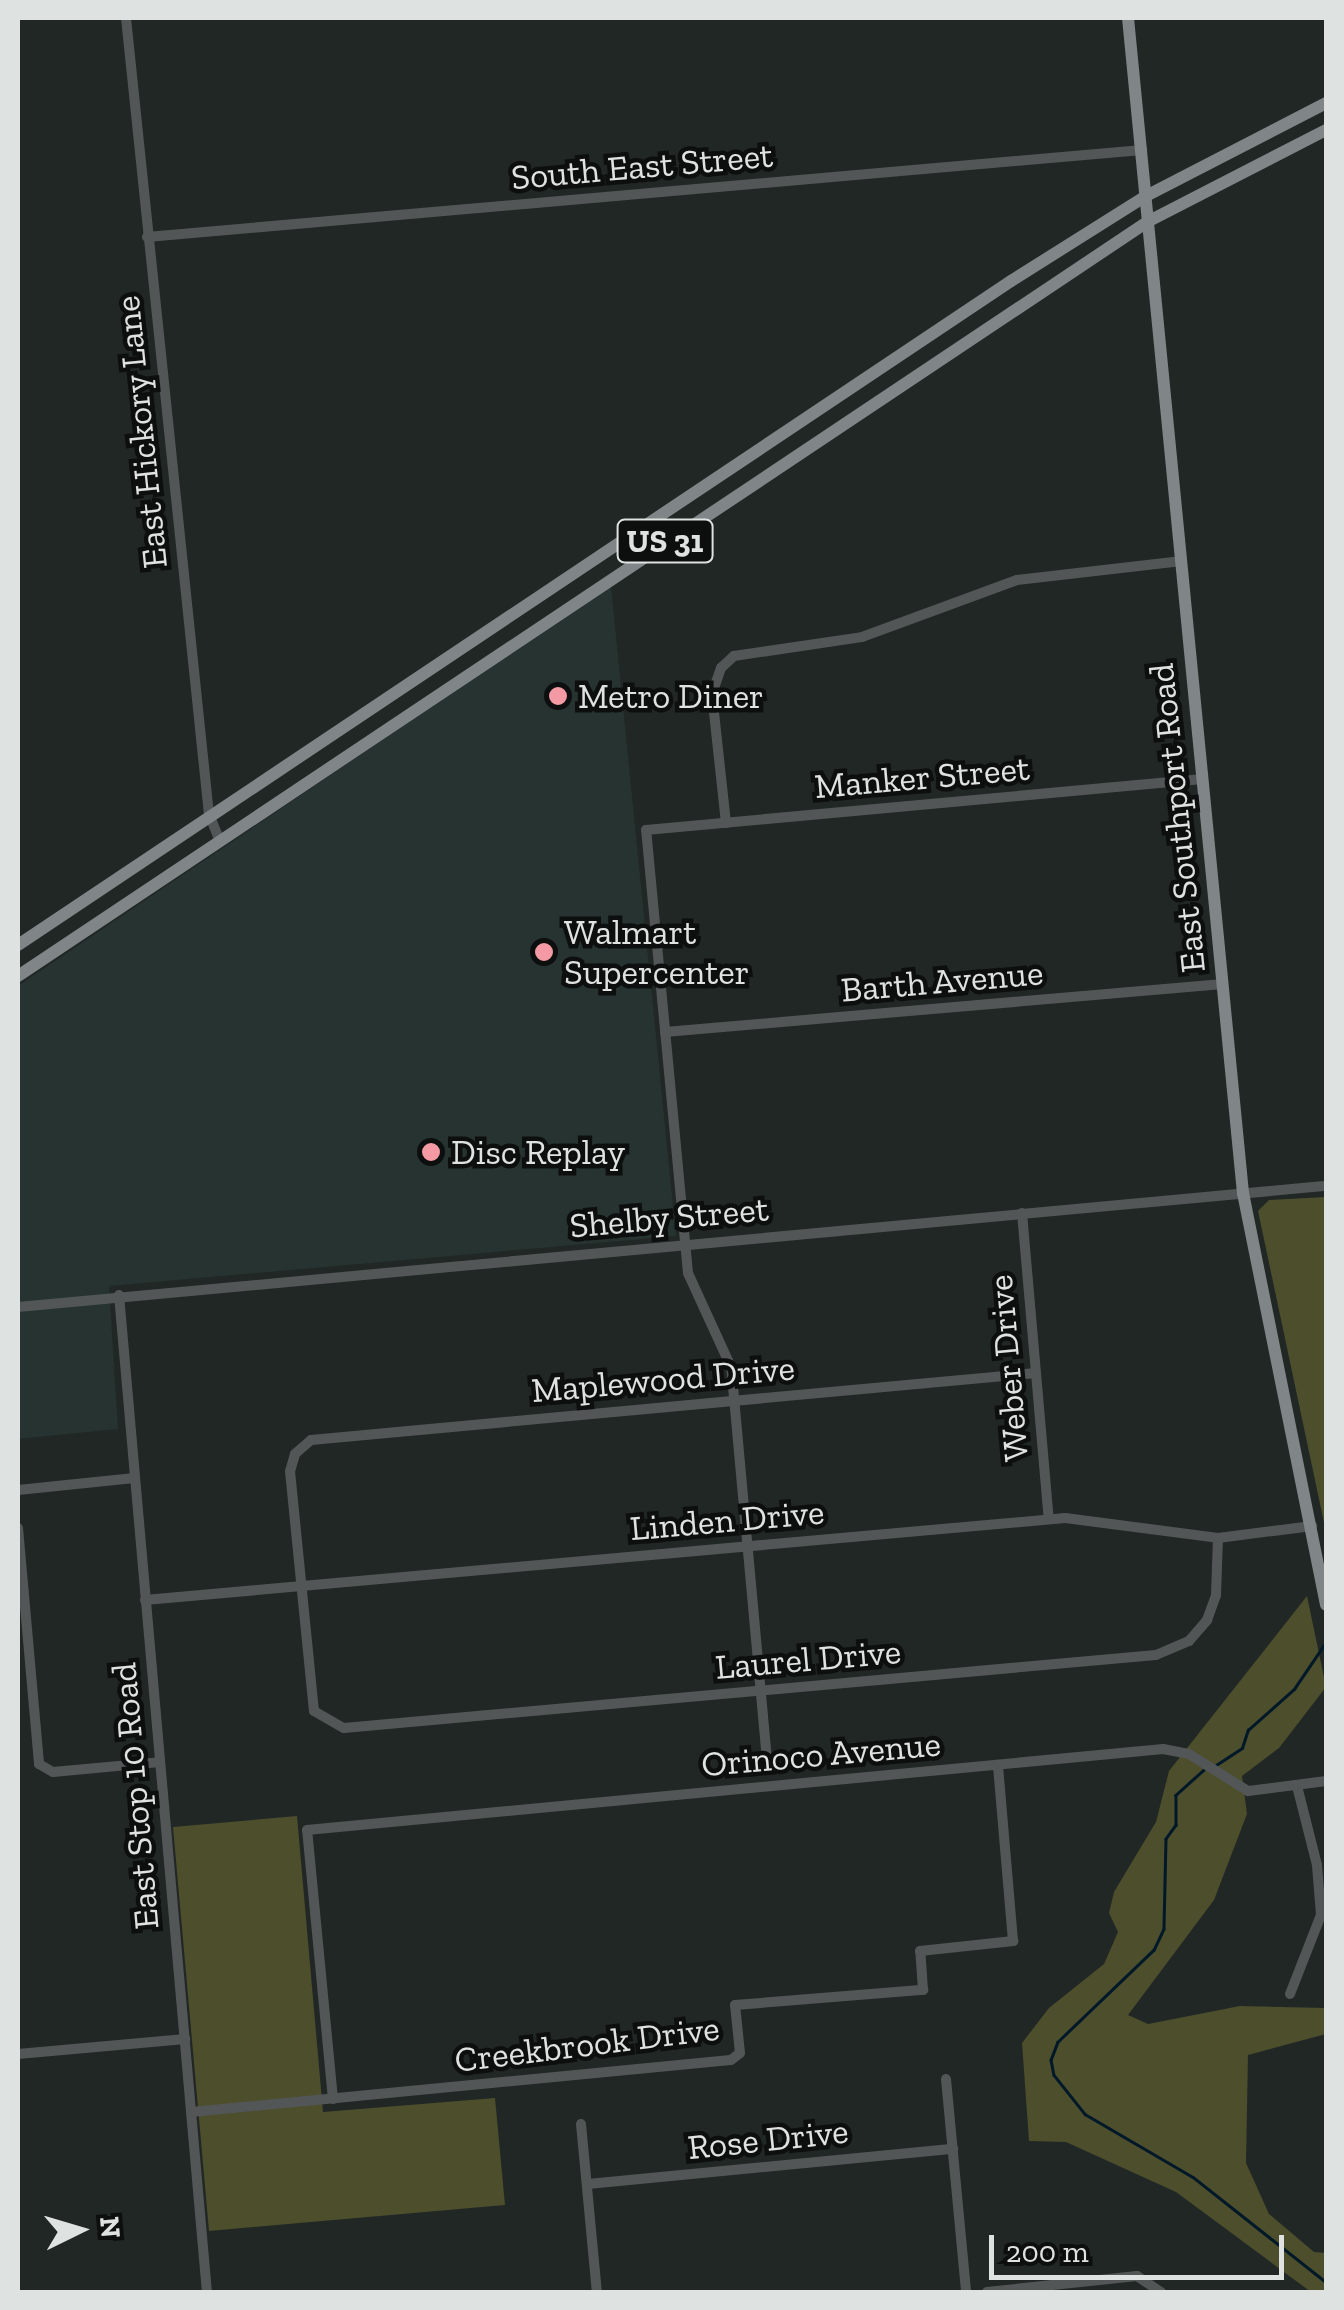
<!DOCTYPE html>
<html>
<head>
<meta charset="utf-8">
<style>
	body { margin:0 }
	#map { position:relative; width:1344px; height:2310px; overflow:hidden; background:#212725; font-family:"Zilla Slab",serif }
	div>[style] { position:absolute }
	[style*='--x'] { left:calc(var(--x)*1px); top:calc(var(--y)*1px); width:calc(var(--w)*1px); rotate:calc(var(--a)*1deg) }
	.built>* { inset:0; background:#263330 }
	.green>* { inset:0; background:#4c4e2c }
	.stream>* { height:2.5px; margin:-1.25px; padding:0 1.25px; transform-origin:1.25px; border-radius:1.25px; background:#011829 }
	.minor>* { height:10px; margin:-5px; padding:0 5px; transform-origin:5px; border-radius:5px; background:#535657 }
	.major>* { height:12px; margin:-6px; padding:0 6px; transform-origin:6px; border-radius:6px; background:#808687 }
	.dots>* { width:28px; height:28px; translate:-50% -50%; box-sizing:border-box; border:5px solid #0d0f0f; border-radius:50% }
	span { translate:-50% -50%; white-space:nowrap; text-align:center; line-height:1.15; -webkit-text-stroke:9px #0d0f0f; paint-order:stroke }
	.shield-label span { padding:2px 8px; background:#0d0f0f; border:2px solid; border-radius:8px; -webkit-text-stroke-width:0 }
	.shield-label { font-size:32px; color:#dee2e1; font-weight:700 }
	.street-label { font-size:35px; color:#dee2e1 }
	.poi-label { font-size:35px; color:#dee2e1 }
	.left { translate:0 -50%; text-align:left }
	.frame { position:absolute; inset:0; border:20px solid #dee2e1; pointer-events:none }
	.north { position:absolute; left:30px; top:2180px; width:100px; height:100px; -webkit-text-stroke:8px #0d0f0f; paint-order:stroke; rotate:85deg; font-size:28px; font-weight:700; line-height:40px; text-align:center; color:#dee2e1 }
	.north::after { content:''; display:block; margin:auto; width:35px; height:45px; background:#dee2e1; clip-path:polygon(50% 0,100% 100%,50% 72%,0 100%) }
	.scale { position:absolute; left:989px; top:2235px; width:295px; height:45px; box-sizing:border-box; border:5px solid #dee2e1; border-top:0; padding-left:12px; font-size:30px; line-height:35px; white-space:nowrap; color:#dee2e1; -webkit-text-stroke:8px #0d0f0f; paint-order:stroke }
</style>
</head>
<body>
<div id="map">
	<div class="built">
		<div style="clip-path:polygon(611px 586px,676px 1236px,109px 1286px,118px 1429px,18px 1439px,18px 986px)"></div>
	</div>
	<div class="green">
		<div style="clip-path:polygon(1326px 1197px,1326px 1532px,1258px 1211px,1269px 1200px)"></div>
		<div style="clip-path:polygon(1307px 1596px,1326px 1687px,1279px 1748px,1242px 1776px,1247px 1814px,1214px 1900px,1128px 2015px,1148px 2024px,1240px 2006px,1326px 2008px,1326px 2034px,1248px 2055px,1246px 2163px,1269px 2214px,1314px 2252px,1326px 2253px,1326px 2292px,1311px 2292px,1176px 2192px,1066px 2142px,1029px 2141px,1022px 2043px,1049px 2008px,1104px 1964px,1118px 1932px,1109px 1913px,1114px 1892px,1156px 1822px,1169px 1771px)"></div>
		<div style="clip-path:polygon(297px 1816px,323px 2112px,495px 2098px,505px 2205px,209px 2231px,173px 1827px)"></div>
	</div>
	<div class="stream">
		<div style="--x:1216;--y:1765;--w:31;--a:-33"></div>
		<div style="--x:1242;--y:1748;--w:19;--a:-72"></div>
		<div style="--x:1248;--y:1730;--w:62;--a:-41.7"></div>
		<div style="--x:1294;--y:1689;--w:57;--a:-55.8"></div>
		<div style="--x:1204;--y:1770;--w:38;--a:138"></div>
		<div style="--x:1176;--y:1795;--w:30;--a:90"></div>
		<div style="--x:1176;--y:1825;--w:17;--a:126"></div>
		<div style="--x:1166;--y:1839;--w:90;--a:91.3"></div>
		<div style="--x:1164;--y:1929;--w:23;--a:115"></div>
		<div style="--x:1154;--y:1950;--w:133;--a:136.2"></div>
		<div style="--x:1058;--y:2042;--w:19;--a:111"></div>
		<div style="--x:1051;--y:2060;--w:15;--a:79"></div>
		<div style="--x:1054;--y:2075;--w:50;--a:51.5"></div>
		<div style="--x:1085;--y:2114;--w:125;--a:30.3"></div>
		<div style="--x:1193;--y:2177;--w:169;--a:38.3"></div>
	</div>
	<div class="minor">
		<div style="--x:126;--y:18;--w:800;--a:84.05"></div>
		<div style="--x:209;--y:814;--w:27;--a:68"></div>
		<div style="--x:147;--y:237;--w:999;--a:-5"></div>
		<div style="--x:726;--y:823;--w:130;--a:-96.2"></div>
		<div style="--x:712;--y:694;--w:28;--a:-71"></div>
		<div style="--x:721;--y:668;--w:18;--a:-43"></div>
		<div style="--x:734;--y:656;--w:129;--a:-8.4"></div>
		<div style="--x:862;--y:637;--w:165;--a:-20.2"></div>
		<div style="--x:1017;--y:580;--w:166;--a:-6.6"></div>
		<div style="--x:665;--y:1032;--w:560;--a:-4.92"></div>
		<div style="--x:1022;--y:1213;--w:307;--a:85"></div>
		<div style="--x:119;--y:1295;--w:1001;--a:84.96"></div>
		<div style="--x:18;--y:1307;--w:1314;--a:-5.29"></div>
		<div style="--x:1036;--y:1373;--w:728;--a:174.72"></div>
		<div style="--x:311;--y:1440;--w:21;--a:139"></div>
		<div style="--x:295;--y:1454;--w:18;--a:106"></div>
		<div style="--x:290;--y:1471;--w:241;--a:84.3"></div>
		<div style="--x:314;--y:1711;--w:34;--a:30"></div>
		<div style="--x:344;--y:1728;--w:815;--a:-5.14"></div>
		<div style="--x:1156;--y:1655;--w:36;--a:-23"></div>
		<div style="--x:1189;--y:1641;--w:28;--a:-49"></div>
		<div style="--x:1207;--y:1620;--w:27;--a:-70"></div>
		<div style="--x:1216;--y:1595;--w:57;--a:-88"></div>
		<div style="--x:18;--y:1490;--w:117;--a:-5.9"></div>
		<div style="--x:18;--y:1528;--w:237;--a:84.9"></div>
		<div style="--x:39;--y:1764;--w:16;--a:30"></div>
		<div style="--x:53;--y:1772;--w:107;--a:-5.3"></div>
		<div style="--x:145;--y:1600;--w:924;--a:-5.09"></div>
		<div style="--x:1065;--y:1518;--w:154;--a:7.4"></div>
		<div style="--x:1218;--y:1538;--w:95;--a:-7.3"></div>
		<div style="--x:767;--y:1760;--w:395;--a:-95.2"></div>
		<div style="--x:731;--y:1367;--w:103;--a:-114.6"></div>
		<div style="--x:688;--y:1273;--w:445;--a:-95.4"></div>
		<div style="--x:646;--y:830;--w:559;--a:-5.23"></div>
		<div style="--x:1290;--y:1994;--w:85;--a:-68.6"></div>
		<div style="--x:1321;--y:1915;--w:50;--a:-94.6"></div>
		<div style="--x:1317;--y:1865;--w:81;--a:-104.2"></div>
		<div style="--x:18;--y:2054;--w:168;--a:-5.1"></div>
		<div style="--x:946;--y:2079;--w:214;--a:84.6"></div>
		<div style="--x:333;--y:2099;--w:270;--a:-95.5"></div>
		<div style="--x:307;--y:1830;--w:860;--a:-5.41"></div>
		<div style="--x:1163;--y:1749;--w:26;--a:11"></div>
		<div style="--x:1189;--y:1754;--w:70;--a:32.1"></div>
		<div style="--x:1248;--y:1791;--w:79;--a:-7.3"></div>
		<div style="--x:191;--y:2112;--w:542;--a:-5.5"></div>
		<div style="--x:731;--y:2060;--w:11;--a:-38"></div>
		<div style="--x:740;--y:2053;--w:48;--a:-95.9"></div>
		<div style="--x:735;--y:2005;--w:189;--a:-4.6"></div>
		<div style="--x:923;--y:1990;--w:39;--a:-94"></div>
		<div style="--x:920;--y:1951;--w:94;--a:-6.1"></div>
		<div style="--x:1013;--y:1941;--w:177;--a:-94.9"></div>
		<div style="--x:581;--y:2124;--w:169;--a:84.6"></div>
		<div style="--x:588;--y:2184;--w:367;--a:-5.5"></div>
		<div style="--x:987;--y:2292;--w:151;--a:-6.1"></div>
		<div style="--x:1137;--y:2276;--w:29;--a:34"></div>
	</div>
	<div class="major">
		<div style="--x:1128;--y:18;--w:1181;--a:84.41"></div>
		<div style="--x:1243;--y:1193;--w:420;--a:78.6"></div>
		<div style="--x:18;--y:945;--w:1195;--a:-33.77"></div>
		<div style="--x:1011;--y:281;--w:160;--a:-32.2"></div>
		<div style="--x:1146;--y:196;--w:203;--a:-27.3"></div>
		<div style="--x:18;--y:976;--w:1360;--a:-33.73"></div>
		<div style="--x:1149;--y:221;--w:199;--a:-27.2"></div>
	</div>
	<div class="dots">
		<div style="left:558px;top:696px;background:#f49aa4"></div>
		<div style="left:544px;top:952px;background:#f49aa4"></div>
		<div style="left:431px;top:1152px;background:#f49aa4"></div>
	</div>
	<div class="shield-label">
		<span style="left:665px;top:541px">US 31</span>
	</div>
	<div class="street-label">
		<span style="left:642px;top:166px;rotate:-5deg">South East Street</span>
		<span style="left:141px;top:432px;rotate:-96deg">East Hickory Lane</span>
		<span style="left:922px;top:777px;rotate:-5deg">Manker Street</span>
		<span style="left:1177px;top:818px;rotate:-96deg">East Southport Road</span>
		<span style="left:942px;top:981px;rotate:-5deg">Barth Avenue</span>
		<span style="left:669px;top:1217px;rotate:-5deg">Shelby Street</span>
		<span style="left:1008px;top:1368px;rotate:-95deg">Weber Drive</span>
		<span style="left:663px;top:1379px;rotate:-5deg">Maplewood Drive</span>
		<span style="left:727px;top:1520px;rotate:-5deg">Linden Drive</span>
		<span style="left:808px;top:1659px;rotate:-5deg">Laurel Drive</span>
		<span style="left:821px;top:1754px;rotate:-5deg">Orinoco Avenue</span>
		<span style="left:135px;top:1796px;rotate:-95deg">East Stop 10 Road</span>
		<span style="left:587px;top:2044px;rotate:-7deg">Creekbrook Drive</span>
		<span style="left:768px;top:2139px;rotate:-6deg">Rose Drive</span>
	</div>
	<div class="poi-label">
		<span class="left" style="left:578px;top:696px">Metro Diner</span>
		<span class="left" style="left:564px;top:952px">Walmart<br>Supercenter</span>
		<span class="left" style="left:451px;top:1152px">Disc Replay</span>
	</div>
	<div class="frame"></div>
	<div class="north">N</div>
	<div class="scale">200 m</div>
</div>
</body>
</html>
